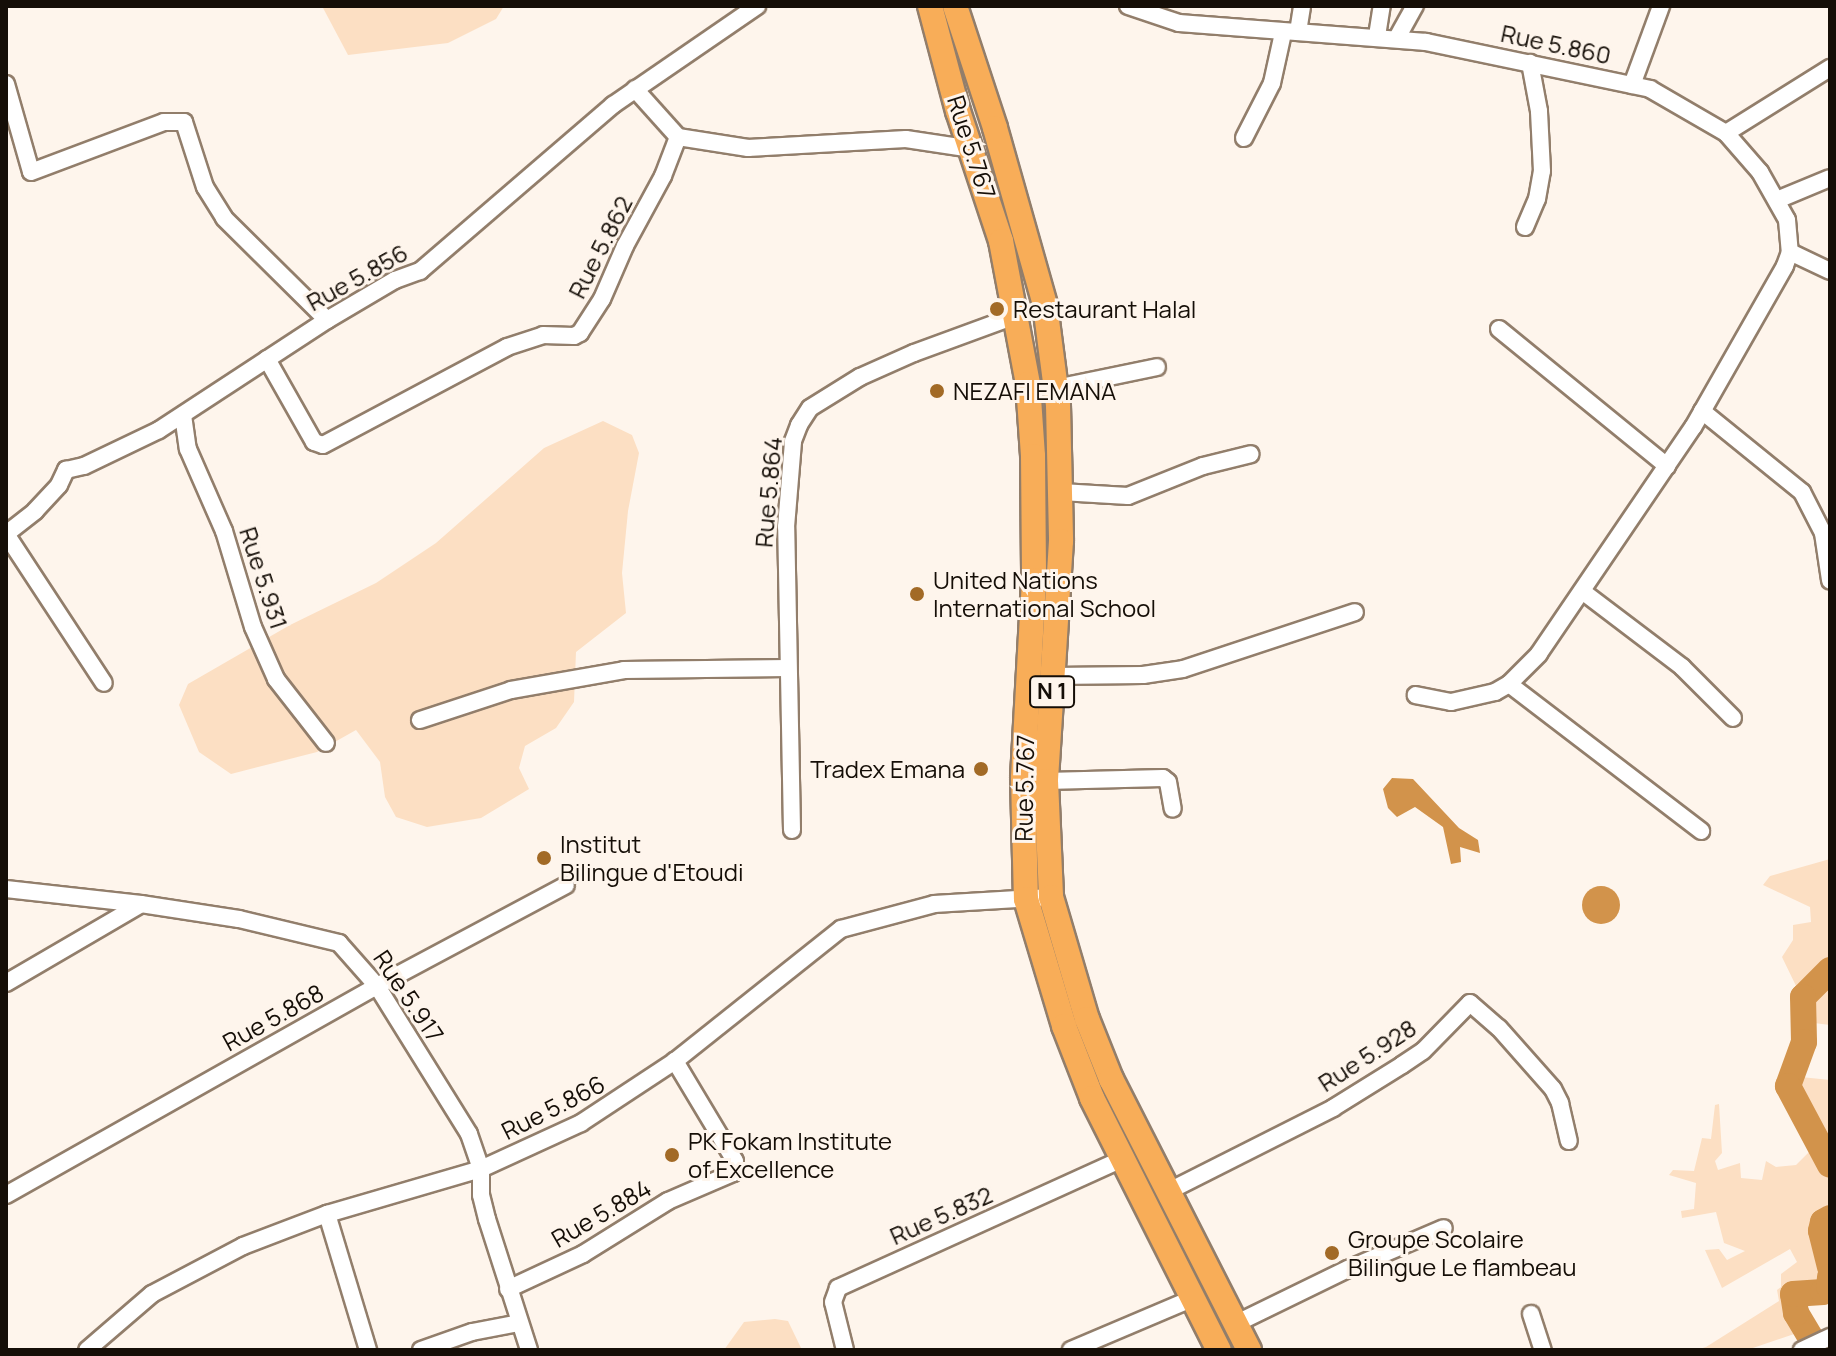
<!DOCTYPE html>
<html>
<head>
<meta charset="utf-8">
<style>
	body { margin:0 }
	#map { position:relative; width:1836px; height:1356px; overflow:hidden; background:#fef5ec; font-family:Manrope,sans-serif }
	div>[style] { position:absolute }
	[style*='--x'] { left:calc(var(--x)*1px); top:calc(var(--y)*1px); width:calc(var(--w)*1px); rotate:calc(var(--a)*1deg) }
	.green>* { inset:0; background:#fcdfc3 }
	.water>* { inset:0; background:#d2934b }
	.round { border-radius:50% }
	.river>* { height:26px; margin:-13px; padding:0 13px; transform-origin:13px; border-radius:13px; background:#d2934b }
	.roads { filter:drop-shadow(2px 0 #927e6b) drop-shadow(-2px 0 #927e6b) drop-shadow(0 2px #927e6b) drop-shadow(0 -2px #927e6b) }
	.minor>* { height:16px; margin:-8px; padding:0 8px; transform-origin:8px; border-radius:8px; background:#fff }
	.highway>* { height:24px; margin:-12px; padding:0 12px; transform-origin:12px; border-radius:12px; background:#f8ad58 }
	.dots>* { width:22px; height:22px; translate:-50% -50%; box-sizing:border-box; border:4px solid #fef5ec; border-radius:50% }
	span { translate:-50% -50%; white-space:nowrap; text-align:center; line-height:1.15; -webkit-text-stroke:6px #fef5ec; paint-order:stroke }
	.shield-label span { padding:2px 6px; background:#fef5ec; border:2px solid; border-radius:6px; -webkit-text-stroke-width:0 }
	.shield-label { font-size:22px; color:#150e07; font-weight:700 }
	.street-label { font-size:24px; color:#150e07 }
	.poi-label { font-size:24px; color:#150e07 }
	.left { translate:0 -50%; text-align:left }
	.right { translate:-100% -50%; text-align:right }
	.frame { position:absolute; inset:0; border:8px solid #150e07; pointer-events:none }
</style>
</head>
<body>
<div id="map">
	<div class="green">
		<div style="clip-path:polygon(322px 6px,504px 6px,496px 19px,448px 43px,348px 55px)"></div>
		<div style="clip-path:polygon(603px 421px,632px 435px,639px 453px,628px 511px,622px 573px,626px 613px,576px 652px,574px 702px,556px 728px,525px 746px,519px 768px,529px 789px,481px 818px,427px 827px,396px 817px,385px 797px,380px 762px,356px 730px,317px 752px,231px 774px,199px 752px,179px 705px,188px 684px,290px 625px,376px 583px,436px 543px,544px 448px)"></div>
		<div style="clip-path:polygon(1830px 859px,1830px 1025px,1814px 1023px,1782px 957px,1793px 940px,1793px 925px,1811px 922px,1810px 907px,1763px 885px,1770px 876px)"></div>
		<div style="clip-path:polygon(1801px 1077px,1830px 1080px,1830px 1154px,1801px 1093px,1798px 1079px)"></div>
		<div style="clip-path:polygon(1719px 1104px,1722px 1153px,1715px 1161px,1718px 1170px,1740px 1163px,1741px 1178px,1762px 1180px,1766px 1161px,1776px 1167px,1796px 1165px,1810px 1151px,1808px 1143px,1813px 1138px,1830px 1170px,1830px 1210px,1820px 1222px,1818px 1235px,1823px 1271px,1821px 1280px,1788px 1293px,1800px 1332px,1747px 1350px,1696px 1350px,1706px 1347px,1779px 1301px,1777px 1290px,1781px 1287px,1781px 1274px,1797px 1262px,1790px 1249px,1722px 1288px,1705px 1250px,1719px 1249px,1727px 1260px,1745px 1251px,1724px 1243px,1716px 1212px,1682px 1218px,1681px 1211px,1694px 1209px,1696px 1183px,1669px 1175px,1673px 1170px,1694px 1171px,1702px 1138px,1711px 1139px,1715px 1105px)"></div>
		<div style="clip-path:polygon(775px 1319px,788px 1321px,802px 1350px,724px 1350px,744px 1322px)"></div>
	</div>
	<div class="water">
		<div style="clip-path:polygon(1392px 778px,1413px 779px,1459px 828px,1478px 840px,1480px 853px,1460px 847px,1461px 862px,1451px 864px,1443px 827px,1415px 807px,1397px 817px,1388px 808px,1383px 789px)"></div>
		<div class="round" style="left:1582px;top:886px;width:38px;height:38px"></div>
	</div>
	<div class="river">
		<div style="--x:1830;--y:970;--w:38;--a:135"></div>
		<div style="--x:1803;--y:997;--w:45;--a:88.7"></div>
		<div style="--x:1804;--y:1042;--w:47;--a:110"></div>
		<div style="--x:1788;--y:1086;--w:89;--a:62"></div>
		<div style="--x:1830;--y:1218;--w:8;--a:150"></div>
		<div style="--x:1823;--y:1222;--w:9;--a:103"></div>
		<div style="--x:1821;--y:1231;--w:37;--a:76"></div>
		<div style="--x:1818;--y:1350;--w:43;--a:-120.7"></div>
		<div style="--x:1796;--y:1313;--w:19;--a:-99"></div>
		<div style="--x:1793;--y:1294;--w:30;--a:-4"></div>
		<div style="--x:1823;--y:1292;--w:8;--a:-40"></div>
		<div style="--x:1829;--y:1287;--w:10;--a:-84"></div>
	</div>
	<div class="roads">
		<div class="minor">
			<div style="--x:1128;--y:6;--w:54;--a:18.4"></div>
			<div style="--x:1179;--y:23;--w:248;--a:4.4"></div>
			<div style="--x:1426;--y:42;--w:229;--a:11.8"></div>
			<div style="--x:1650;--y:89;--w:88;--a:30.1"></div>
			<div style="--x:1726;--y:133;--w:52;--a:48.9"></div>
			<div style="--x:1760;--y:172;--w:55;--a:60.6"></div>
			<div style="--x:1787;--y:220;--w:32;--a:85"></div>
			<div style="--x:1790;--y:252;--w:15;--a:110"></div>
			<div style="--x:1785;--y:266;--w:185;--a:119.7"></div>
			<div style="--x:1693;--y:427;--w:274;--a:124.2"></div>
			<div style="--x:1539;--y:654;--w:42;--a:135"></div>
			<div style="--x:1509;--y:684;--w:16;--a:150"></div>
			<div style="--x:1495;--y:692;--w:45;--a:167.2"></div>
			<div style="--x:1451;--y:702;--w:36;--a:-169"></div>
			<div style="--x:1298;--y:32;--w:26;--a:-81"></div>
			<div style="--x:1377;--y:36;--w:30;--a:-81"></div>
			<div style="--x:1397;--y:38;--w:37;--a:-61"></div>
			<div style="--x:6;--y:84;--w:91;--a:74.1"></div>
			<div style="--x:31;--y:172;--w:142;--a:-20.6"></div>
			<div style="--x:164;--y:122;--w:20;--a:0"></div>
			<div style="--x:184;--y:122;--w:68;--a:72.1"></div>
			<div style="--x:205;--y:187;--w:36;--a:58"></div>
			<div style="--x:224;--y:218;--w:145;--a:44.7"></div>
			<div style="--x:1632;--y:85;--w:84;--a:-69.8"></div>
			<div style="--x:635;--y:89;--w:64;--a:48.1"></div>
			<div style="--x:1726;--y:133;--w:123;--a:-32"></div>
			<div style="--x:1244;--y:138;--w:62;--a:-63"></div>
			<div style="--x:1272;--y:83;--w:51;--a:-77.6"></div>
			<div style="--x:1777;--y:200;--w:57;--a:-22.5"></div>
			<div style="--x:1525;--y:227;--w:30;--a:-67"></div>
			<div style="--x:1537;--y:199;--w:28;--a:-80"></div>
			<div style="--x:1542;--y:171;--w:60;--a:-92.9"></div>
			<div style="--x:1539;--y:111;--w:49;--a:-100.6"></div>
			<div style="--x:1790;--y:252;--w:44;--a:25.4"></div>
			<div style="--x:1499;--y:329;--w:217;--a:39.2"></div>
			<div style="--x:267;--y:359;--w:95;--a:60.5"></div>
			<div style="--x:314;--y:442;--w:9;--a:18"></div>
			<div style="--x:323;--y:445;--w:208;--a:-28"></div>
			<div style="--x:507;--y:347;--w:38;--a:-18"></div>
			<div style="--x:543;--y:335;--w:31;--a:2"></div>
			<div style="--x:574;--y:336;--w:7;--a:-27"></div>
			<div style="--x:580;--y:333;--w:40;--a:-57.1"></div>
			<div style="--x:602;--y:299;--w:58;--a:-66.5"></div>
			<div style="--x:625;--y:246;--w:80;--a:-61.5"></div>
			<div style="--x:663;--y:176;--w:42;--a:-69"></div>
			<div style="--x:678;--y:137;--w:71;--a:8.9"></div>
			<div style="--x:748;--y:148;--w:158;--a:-3.3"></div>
			<div style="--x:906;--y:139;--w:67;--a:8.6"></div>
			<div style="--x:1056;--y:388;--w:103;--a:-11.7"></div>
			<div style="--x:1702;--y:411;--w:129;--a:39"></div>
			<div style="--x:1802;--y:492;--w:46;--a:62.9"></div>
			<div style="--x:1823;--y:533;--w:48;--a:81.5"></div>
			<div style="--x:183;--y:415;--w:34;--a:82"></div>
			<div style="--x:188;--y:449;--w:90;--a:66.3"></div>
			<div style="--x:224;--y:531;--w:100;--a:73.2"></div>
			<div style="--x:253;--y:627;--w:57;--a:66.1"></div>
			<div style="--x:276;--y:679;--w:81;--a:52"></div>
			<div style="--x:1061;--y:492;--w:67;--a:3.4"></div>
			<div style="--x:1128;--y:496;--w:81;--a:-21.8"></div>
			<div style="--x:1203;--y:466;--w:49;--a:-14"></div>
			<div style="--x:6;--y:534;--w:37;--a:-38"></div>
			<div style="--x:35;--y:511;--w:35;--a:-47"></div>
			<div style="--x:59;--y:485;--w:17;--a:-65"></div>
			<div style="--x:66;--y:470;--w:18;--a:-13"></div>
			<div style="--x:84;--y:466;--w:83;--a:-25.6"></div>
			<div style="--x:159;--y:430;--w:201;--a:-33.2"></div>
			<div style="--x:327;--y:320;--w:79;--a:-30.5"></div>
			<div style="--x:395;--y:280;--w:27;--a:-20"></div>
			<div style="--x:420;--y:271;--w:255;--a:-40.7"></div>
			<div style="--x:613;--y:105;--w:175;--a:-34.5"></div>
			<div style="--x:6;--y:534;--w:178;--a:56.7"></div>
			<div style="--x:1582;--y:591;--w:126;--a:37.2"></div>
			<div style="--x:1682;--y:667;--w:72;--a:45"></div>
			<div style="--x:1053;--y:676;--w:90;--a:-0.6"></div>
			<div style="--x:1143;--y:675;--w:40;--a:-8.5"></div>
			<div style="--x:1183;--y:669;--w:181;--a:-18.3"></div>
			<div style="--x:1509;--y:684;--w:242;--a:37.4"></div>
			<div style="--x:420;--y:720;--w:96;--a:-18.2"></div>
			<div style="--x:511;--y:690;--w:115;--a:-10"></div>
			<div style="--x:624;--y:670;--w:164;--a:-0.7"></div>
			<div style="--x:1046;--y:781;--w:117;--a:-1.5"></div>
			<div style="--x:1163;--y:778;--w:6;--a:39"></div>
			<div style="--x:1168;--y:782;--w:27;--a:80"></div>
			<div style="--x:792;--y:830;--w:303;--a:-91.1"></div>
			<div style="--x:786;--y:527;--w:86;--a:-85.3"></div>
			<div style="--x:793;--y:441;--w:17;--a:-69"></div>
			<div style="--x:799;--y:425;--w:20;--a:-57"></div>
			<div style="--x:810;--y:408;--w:59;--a:-31.8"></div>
			<div style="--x:860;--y:377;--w:59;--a:-24"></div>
			<div style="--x:914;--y:353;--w:111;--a:-20.1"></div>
			<div style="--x:6;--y:889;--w:136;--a:6.3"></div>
			<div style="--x:141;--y:904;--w:99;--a:8.7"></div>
			<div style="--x:239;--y:919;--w:103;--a:13.5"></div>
			<div style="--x:339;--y:943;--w:57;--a:48.5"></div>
			<div style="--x:377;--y:986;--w:174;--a:58.1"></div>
			<div style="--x:469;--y:1134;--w:37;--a:71"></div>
			<div style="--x:481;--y:1169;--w:26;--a:90"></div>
			<div style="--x:481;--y:1195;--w:25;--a:76"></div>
			<div style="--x:487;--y:1219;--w:138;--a:72.2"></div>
			<div style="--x:6;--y:983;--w:156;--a:-30.3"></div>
			<div style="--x:1167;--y:1192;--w:186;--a:-26.8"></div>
			<div style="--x:1333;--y:1108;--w:81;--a:-31.9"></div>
			<div style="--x:1402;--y:1065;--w:25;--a:-34"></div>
			<div style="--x:1423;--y:1051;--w:67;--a:-45.6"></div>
			<div style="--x:1470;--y:1003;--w:38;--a:41"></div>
			<div style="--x:1499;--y:1028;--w:81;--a:48.5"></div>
			<div style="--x:1553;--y:1089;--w:16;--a:63"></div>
			<div style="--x:1560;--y:1103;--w:39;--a:77"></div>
			<div style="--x:6;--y:1195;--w:426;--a:-29.4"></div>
			<div style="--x:377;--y:986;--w:214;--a:-28.1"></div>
			<div style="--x:327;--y:1214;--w:142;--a:73.2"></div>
			<div style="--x:508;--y:1289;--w:83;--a:-25"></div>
			<div style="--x:583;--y:1254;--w:100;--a:-31.9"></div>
			<div style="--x:668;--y:1201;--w:71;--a:-23.3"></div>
			<div style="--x:733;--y:1173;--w:12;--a:-81"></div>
			<div style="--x:735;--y:1161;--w:117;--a:-121"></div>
			<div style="--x:1531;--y:1314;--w:38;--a:72"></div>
			<div style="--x:1235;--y:1324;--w:126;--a:-26"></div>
			<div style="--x:1348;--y:1269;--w:104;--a:-23.1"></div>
			<div style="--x:87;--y:1350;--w:86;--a:-40.7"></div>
			<div style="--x:152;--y:1294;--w:103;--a:-27.8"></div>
			<div style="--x:243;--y:1246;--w:90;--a:-20.9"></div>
			<div style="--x:327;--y:1214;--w:160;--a:-16.3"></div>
			<div style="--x:481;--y:1169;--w:110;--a:-24.7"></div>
			<div style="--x:581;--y:1123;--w:113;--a:-33.4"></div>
			<div style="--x:675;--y:1061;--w:212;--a:-38.5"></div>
			<div style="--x:841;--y:929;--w:96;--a:-15"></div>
			<div style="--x:934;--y:904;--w:117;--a:-3.4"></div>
			<div style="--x:421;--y:1350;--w:54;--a:-19.4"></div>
			<div style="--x:472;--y:1332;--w:48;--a:-10.8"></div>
			<div style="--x:845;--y:1350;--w:49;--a:-104"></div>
			<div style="--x:833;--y:1302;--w:15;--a:-70"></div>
			<div style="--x:838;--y:1288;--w:312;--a:-24.4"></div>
			<div style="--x:1071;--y:1350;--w:130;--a:-23"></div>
			<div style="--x:1802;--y:1350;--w:31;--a:-25"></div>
		</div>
		<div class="highway">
			<div style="--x:930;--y:6;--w:109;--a:75.1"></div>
			<div style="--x:958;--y:111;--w:137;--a:71.7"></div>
			<div style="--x:1001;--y:241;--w:146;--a:79.3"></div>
			<div style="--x:1028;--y:384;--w:72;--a:86"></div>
			<div style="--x:1033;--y:456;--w:124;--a:89.5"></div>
			<div style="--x:1034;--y:580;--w:198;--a:93.2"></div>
			<div style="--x:1023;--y:778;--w:121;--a:88.6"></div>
			<div style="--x:1026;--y:899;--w:133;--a:73.3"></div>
			<div style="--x:1064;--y:1026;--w:77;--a:68.7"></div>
			<div style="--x:1092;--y:1098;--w:282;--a:63.3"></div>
			<div style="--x:955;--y:6;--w:128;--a:71.8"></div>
			<div style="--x:995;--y:128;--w:184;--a:74.2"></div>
			<div style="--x:1045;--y:305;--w:101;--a:82.6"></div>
			<div style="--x:1058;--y:405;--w:136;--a:88.7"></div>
			<div style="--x:1061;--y:541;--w:240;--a:93.6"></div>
			<div style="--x:1046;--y:781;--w:116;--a:87.5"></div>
			<div style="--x:1051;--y:897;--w:127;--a:73.6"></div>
			<div style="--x:1087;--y:1019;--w:65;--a:68.2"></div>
			<div style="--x:1111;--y:1079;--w:304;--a:63"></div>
		</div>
	</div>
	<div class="dots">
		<div style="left:997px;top:309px;background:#a26a26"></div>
		<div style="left:937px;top:391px;background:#a26a26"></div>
		<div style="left:917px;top:594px;background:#a26a26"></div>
		<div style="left:981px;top:769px;background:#a26a26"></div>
		<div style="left:544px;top:858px;background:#a26a26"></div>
		<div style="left:672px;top:1155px;background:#a26a26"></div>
		<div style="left:1332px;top:1253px;background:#a26a26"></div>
	</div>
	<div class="shield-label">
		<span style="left:1052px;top:692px">N 1</span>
	</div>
	<div class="street-label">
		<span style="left:1556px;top:44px;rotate:12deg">Rue 5.860</span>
		<span style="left:972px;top:147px;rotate:72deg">Rue 5.767</span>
		<span style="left:600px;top:247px;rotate:-63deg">Rue 5.862</span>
		<span style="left:357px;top:277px;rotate:-29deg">Rue 5.856</span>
		<span style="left:768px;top:492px;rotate:-85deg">Rue 5.864</span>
		<span style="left:264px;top:578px;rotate:72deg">Rue 5.931</span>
		<span style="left:1024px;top:788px;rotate:-89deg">Rue 5.767</span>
		<span style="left:409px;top:996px;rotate:56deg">Rue 5.917</span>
		<span style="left:273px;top:1017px;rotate:-29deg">Rue 5.868</span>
		<span style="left:1367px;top:1055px;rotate:-33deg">Rue 5.928</span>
		<span style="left:553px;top:1107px;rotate:-27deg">Rue 5.866</span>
		<span style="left:601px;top:1213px;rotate:-30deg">Rue 5.884</span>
		<span style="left:941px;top:1215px;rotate:-24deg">Rue 5.832</span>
	</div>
	<div class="poi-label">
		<span class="left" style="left:1013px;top:309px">Restaurant Halal</span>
		<span class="left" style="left:953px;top:391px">NEZAFI EMANA</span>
		<span class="left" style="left:933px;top:594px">United Nations<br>International School</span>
		<span class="right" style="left:965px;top:769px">Tradex Emana</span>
		<span class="left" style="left:560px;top:858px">Institut<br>Bilingue d'Etoudi</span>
		<span class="left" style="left:688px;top:1155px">PK Fokam Institute<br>of Excellence</span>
		<span class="left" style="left:1348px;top:1253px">Groupe Scolaire<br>Bilingue Le flambeau</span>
	</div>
	<div class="frame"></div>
</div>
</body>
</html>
